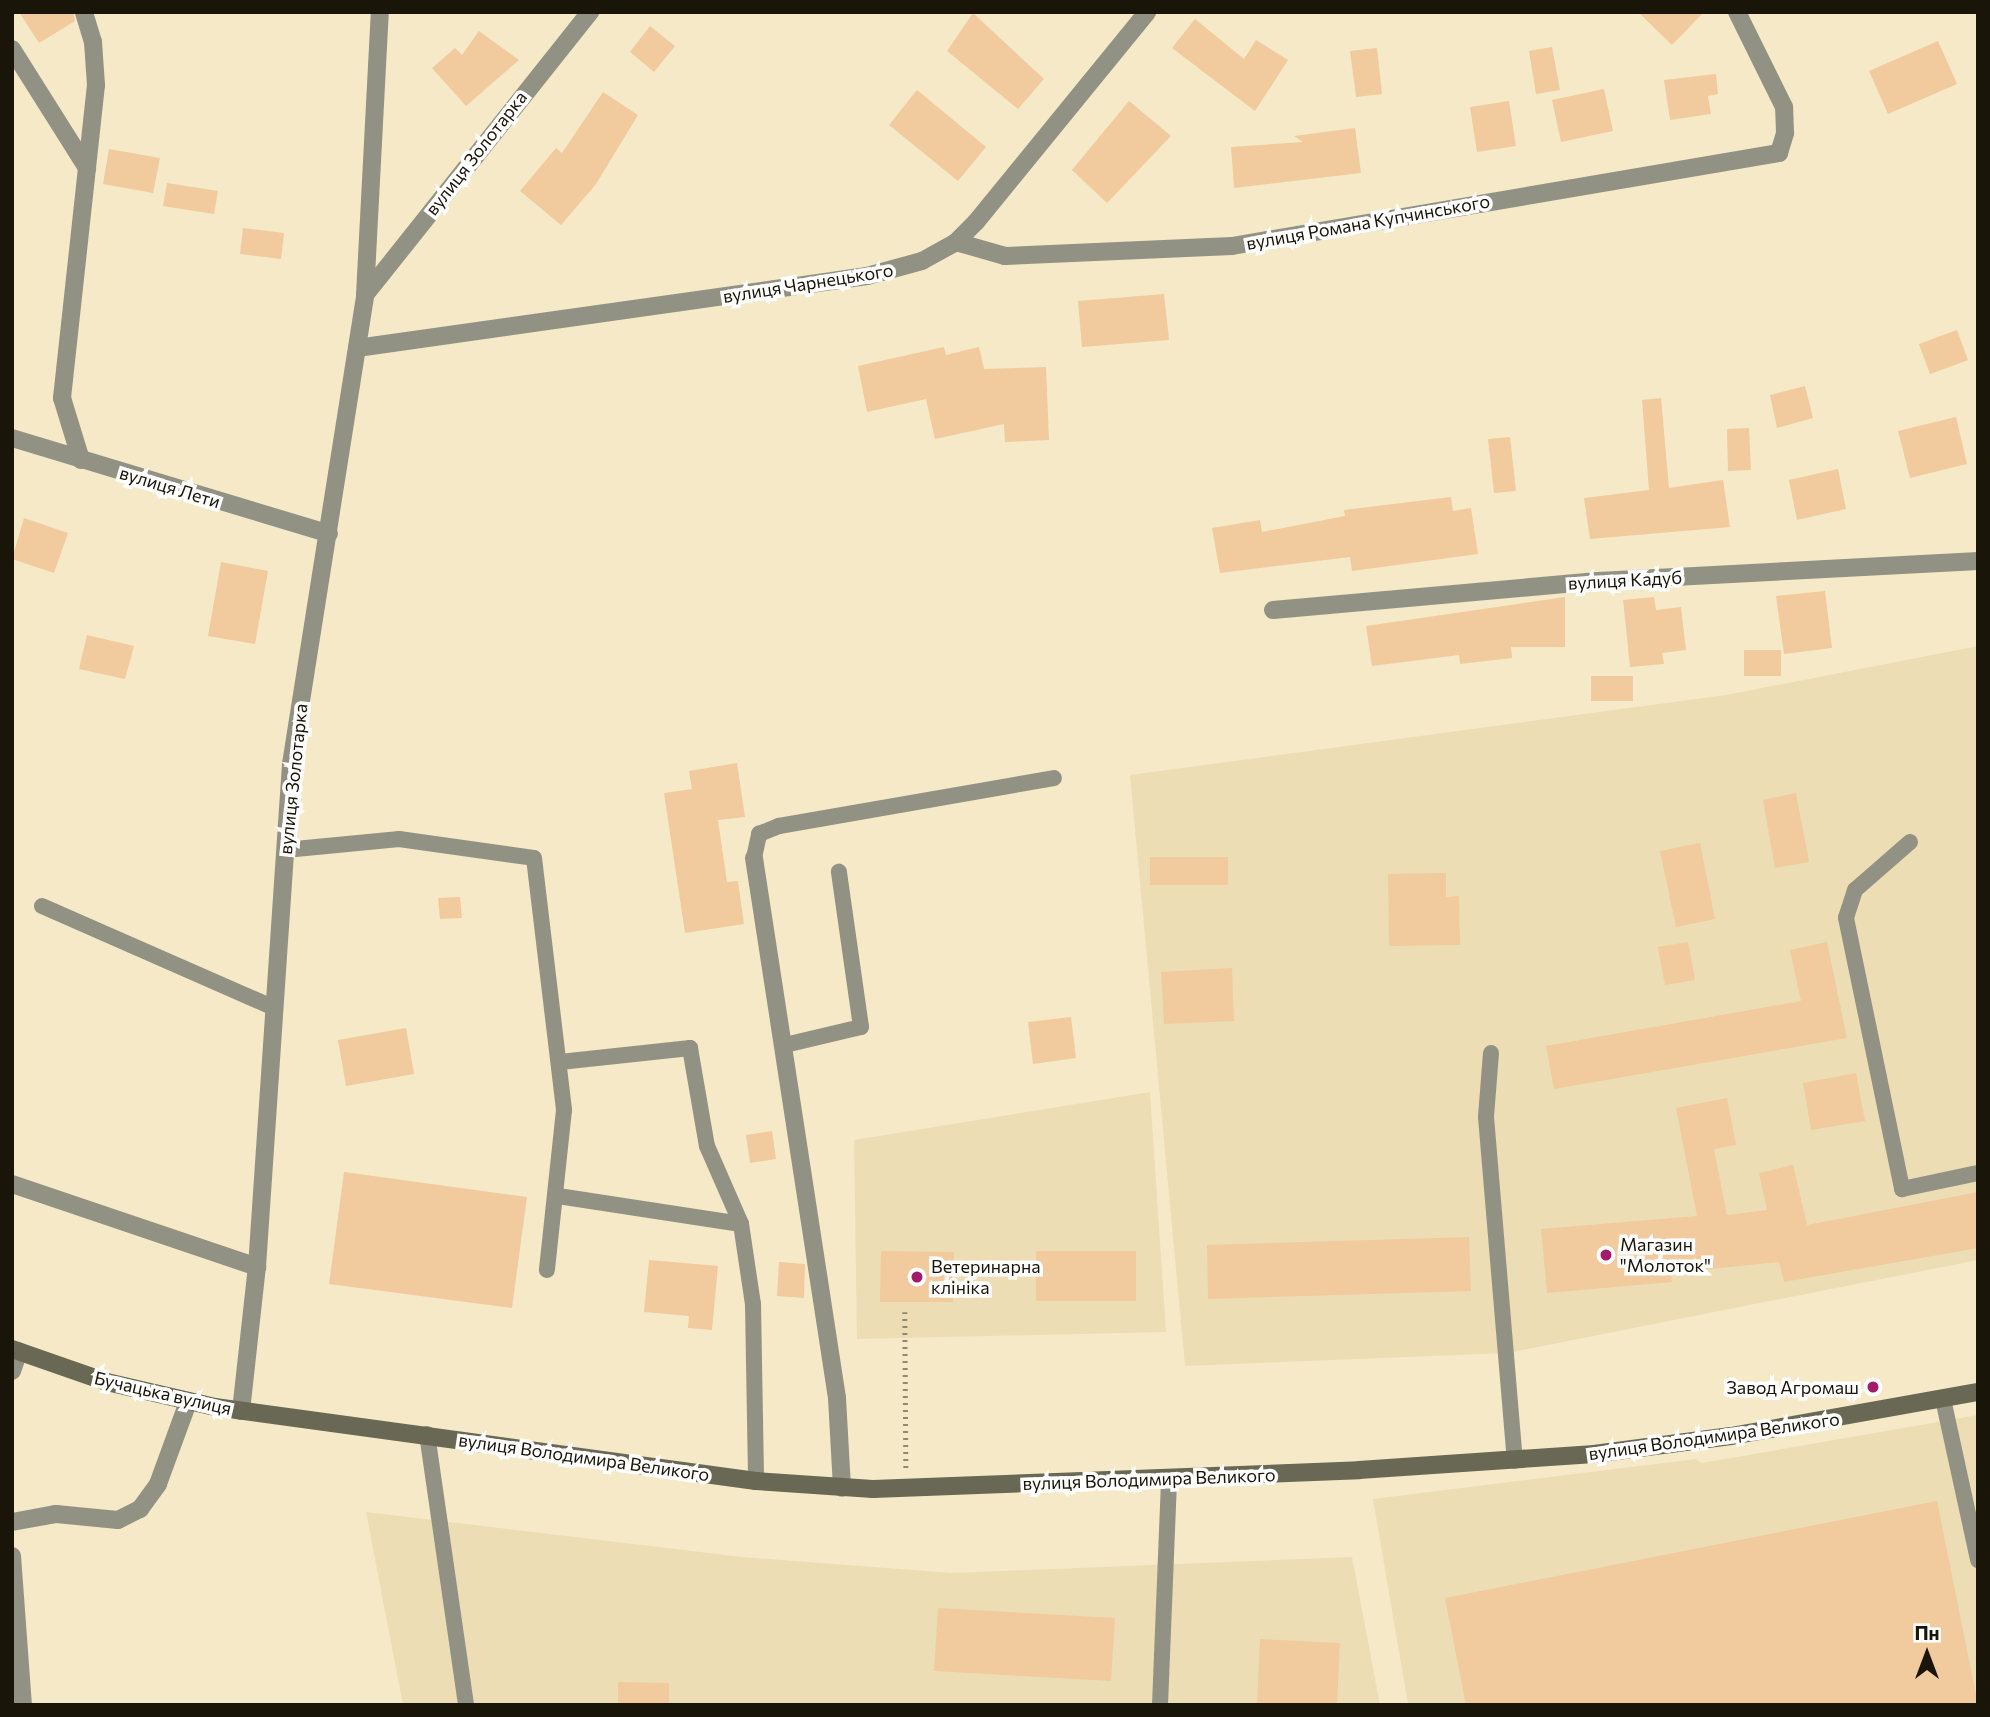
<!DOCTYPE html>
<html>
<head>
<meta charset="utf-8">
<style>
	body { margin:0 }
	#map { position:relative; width:1990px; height:1717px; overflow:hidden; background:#f6e9c8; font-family:Commissioner,sans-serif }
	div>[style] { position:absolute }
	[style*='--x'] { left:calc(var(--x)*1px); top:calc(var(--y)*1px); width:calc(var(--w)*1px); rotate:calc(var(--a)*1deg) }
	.built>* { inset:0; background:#edddb5 }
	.building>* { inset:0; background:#f1ca9e }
	.path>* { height:4.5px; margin-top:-2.25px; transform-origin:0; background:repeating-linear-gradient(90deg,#928871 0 2px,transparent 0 7px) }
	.service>* { height:16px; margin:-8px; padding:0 8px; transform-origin:8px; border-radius:8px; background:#919284 }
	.minor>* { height:18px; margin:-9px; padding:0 9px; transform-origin:9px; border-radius:9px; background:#919284 }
	.secondary>* { height:18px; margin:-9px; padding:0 9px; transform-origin:9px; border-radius:9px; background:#686854 }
	.dots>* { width:19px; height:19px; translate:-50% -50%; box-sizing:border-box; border:4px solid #fff; border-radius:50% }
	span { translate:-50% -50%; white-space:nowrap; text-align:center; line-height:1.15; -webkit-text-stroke:7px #fff; paint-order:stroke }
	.street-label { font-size:18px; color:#1a1509 }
	.poi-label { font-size:18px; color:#1a1509 }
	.left { translate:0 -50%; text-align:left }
	.right { translate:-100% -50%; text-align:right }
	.frame { position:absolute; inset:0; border:14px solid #1a1509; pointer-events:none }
	.north { position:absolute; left:1892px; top:1619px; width:70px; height:70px; -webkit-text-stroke:5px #fff; paint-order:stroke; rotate:0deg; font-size:19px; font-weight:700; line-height:28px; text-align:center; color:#1a1509 }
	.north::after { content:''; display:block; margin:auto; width:24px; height:32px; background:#1a1509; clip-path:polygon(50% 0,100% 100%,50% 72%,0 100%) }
</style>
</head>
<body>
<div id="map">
	<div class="built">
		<div style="clip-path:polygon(1978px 646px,1978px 1260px,1507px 1353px,1185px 1366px,1130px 775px,1726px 695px)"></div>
		<div style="clip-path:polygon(1150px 1092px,1166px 1332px,857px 1339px,854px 1140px)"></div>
		<div style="clip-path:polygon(1978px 1415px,1978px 1705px,1408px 1705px,1373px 1499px,1696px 1459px,1702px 1463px)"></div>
		<div style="clip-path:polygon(366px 1512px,742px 1557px,952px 1573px,1352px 1557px,1380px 1705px,403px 1705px)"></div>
	</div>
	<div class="building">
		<div style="clip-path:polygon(19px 12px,73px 12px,75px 21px,39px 43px)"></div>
		<div style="clip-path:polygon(1638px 12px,1704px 12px,1672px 45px)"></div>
		<div style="clip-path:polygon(973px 13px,1044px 79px,1018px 109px,947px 51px)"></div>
		<div style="clip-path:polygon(1195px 19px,1244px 59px,1256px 40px,1288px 60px,1255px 111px,1172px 48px)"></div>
		<div style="clip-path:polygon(650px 26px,675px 46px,654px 72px,630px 52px)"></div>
		<div style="clip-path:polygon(479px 31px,519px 60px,466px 106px,432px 68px,455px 48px,462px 55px)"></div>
		<div style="clip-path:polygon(1938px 41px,1957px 84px,1888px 114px,1869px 71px)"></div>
		<div style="clip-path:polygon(1552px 47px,1560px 90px,1536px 94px,1529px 51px)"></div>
		<div style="clip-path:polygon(1377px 48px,1382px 94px,1356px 97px,1350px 51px)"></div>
		<div style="clip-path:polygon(1716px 74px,1718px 94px,1708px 96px,1711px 114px,1670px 120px,1664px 80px)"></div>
		<div style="clip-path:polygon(1604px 89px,1613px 131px,1561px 142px,1552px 100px)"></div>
		<div style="clip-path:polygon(917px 90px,986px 147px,958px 181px,889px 125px)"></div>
		<div style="clip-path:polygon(603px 92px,638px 115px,596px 184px,561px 225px,520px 191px,556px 148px,562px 153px)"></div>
		<div style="clip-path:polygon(1129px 101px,1171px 136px,1107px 203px,1072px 170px)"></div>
		<div style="clip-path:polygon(1509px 101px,1516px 146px,1477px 152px,1470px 107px)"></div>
		<div style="clip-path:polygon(1355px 128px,1361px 173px,1234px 188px,1231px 147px,1303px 142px,1294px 136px)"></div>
		<div style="clip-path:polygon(109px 149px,160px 158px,153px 193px,103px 184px)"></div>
		<div style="clip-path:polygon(167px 183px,218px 191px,214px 214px,163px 206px)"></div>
		<div style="clip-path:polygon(243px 228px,284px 233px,281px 259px,240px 254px)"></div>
		<div style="clip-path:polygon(1164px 294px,1169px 340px,1082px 347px,1078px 301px)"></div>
		<div style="clip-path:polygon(1957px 330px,1968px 360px,1930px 374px,1919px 344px)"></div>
		<div style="clip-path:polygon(944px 347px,946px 355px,979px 347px,984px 369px,1046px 367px,1049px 440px,1005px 442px,1004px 424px,935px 439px,926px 399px,867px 412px,858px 366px)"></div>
		<div style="clip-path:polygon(1805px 386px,1813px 418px,1777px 428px,1770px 395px)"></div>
		<div style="clip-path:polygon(1661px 398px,1669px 488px,1723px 480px,1730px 527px,1590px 539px,1584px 498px,1649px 490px,1642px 400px)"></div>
		<div style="clip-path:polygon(1956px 417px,1967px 464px,1910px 478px,1898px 431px)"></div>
		<div style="clip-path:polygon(1749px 428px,1751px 470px,1728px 471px,1727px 429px)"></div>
		<div style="clip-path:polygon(1510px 437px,1516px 491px,1494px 493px,1488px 439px)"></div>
		<div style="clip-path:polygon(1838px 469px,1846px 509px,1797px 520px,1789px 480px)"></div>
		<div style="clip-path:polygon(1451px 497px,1453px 511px,1471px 508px,1478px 554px,1352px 571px,1350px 557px,1220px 573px,1212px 528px,1260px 520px,1262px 532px,1345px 516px,1344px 510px)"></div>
		<div style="clip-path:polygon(24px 518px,68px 533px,54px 573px,12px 559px)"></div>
		<div style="clip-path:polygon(221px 562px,268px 571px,255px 644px,208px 636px)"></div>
		<div style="clip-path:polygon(1825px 591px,1832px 648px,1784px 654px,1776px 596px)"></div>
		<div style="clip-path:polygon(1565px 597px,1565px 647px,1511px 647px,1512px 658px,1460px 664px,1459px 655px,1372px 666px,1366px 626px)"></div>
		<div style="clip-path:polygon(1654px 597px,1656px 610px,1681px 607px,1686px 650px,1662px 653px,1664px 664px,1630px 667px,1623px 600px)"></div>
		<div style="clip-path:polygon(87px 635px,134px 646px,125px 679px,79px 669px)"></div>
		<div style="clip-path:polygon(1744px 650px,1781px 650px,1781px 676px,1744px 676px)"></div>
		<div style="clip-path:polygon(1591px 676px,1633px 676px,1633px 701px,1591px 701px)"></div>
		<div style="clip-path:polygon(737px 763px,745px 817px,718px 820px,727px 882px,738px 881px,744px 924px,685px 933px,664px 793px,692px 789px,689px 771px)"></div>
		<div style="clip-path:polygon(1796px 793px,1809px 862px,1775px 868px,1763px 800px)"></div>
		<div style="clip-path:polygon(1700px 843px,1715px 919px,1676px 927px,1660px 851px)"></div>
		<div style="clip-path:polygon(1150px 857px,1228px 857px,1228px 885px,1150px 885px)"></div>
		<div style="clip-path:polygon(1446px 873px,1446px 897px,1459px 896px,1460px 945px,1389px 946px,1388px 874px)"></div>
		<div style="clip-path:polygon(460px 897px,462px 918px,440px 919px,438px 898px)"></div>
		<div style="clip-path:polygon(1688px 942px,1695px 980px,1665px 985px,1658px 947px)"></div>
		<div style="clip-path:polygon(1827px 942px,1847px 1038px,1554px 1089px,1546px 1046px,1801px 1001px,1790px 950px)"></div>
		<div style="clip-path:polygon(1232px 968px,1234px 1021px,1164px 1024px,1161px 972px)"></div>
		<div style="clip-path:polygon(1071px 1017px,1076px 1058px,1033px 1064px,1028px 1022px)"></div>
		<div style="clip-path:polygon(406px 1028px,414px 1074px,346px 1086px,338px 1040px)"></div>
		<div style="clip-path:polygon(1856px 1073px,1865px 1121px,1811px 1130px,1803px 1083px)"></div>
		<div style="clip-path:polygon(1727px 1098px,1736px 1145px,1714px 1149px,1727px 1215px,1767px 1210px,1759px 1173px,1793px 1165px,1807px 1225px,1978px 1192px,1978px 1248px,1784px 1282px,1779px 1262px,1671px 1273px,1672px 1282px,1547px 1293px,1541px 1229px,1697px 1216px,1676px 1108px)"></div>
		<div style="clip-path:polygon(772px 1131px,776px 1159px,750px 1163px,746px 1135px)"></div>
		<div style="clip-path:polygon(344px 1172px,527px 1197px,512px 1308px,329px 1284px)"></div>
		<div style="clip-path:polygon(1469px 1237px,1471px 1291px,1208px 1299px,1207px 1245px)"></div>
		<div style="clip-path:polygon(881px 1251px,954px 1252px,953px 1302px,880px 1302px)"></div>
		<div style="clip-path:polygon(1036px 1251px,1136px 1251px,1136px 1301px,1036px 1301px)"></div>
		<div style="clip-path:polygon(649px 1260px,718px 1266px,712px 1330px,688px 1328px,689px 1316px,644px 1312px)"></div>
		<div style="clip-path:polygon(779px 1262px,805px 1264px,804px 1298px,777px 1296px)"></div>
		<div style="clip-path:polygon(1937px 1501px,1978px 1705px,1466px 1705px,1445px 1598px)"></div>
		<div style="clip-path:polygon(938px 1608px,1115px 1618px,1111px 1681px,934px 1671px)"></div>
		<div style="clip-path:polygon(1260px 1639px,1340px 1643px,1337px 1705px,1257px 1705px)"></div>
		<div style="clip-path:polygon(618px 1682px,669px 1683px,669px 1705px,618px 1705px)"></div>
	</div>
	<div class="path">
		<div style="--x:905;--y:1312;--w:156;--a:89.6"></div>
	</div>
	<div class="service">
		<div style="--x:1910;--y:842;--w:73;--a:138.9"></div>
		<div style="--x:1855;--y:890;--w:29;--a:108"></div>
		<div style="--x:1846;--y:918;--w:277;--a:78.3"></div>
		<div style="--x:1902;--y:1189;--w:78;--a:-11.9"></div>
		<div style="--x:285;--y:850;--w:115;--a:-5.5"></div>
		<div style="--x:399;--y:839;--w:136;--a:8"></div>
		<div style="--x:534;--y:858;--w:254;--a:83.2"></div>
		<div style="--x:564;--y:1110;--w:161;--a:96.1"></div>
		<div style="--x:754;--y:858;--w:25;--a:-78"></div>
		<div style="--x:759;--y:834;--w:22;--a:-22"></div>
		<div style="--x:779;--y:826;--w:279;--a:-9.9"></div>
		<div style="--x:42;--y:906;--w:253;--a:23.7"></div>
		<div style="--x:785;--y:1045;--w:78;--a:-13.3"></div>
		<div style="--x:861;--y:1027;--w:157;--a:-98.1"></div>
		<div style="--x:1491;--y:1053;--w:64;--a:94.5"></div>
		<div style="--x:1486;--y:1117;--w:345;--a:85.2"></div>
		<div style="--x:560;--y:1062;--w:131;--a:-6.1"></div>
		<div style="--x:690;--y:1048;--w:99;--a:80.2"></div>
		<div style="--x:707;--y:1146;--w:85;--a:66.4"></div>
		<div style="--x:558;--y:1196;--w:185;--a:8.7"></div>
		<div style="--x:741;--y:1224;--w:81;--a:81.5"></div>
		<div style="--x:753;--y:1304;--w:177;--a:89"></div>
		<div style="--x:1943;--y:1399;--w:165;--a:77.7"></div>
		<div style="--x:427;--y:1434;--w:274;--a:81.8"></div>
		<div style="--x:1160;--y:1705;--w:227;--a:-87.7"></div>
	</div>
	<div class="minor">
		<div style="--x:12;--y:49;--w:141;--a:57.8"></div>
		<div style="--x:956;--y:242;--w:51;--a:15.9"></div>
		<div style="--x:1005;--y:256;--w:227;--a:-2.5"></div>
		<div style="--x:1232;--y:246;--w:555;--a:-9.65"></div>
		<div style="--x:1779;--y:153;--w:21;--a:-73"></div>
		<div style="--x:1785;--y:133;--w:26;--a:-92"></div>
		<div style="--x:1784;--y:107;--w:106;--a:-116.3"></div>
		<div style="--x:365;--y:295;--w:362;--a:-51.5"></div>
		<div style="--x:357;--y:348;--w:515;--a:-8.04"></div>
		<div style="--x:867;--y:276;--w:57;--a:-15.3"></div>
		<div style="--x:922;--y:261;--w:39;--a:-29"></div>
		<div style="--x:956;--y:242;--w:28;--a:-45"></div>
		<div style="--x:976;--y:222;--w:271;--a:-50.8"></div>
		<div style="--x:12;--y:438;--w:331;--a:16.8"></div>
		<div style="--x:81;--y:460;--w:65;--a:-107"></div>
		<div style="--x:62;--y:398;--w:315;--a:-83.8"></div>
		<div style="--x:96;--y:85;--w:43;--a:-94"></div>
		<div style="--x:93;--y:42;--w:31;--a:-107"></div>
		<div style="--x:1273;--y:610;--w:326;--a:-5.1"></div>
		<div style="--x:1598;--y:581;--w:381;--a:-3"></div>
		<div style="--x:754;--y:858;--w:546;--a:81.26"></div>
		<div style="--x:837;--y:1398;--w:90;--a:86.8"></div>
		<div style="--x:12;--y:1184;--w:259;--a:18.7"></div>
		<div style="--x:12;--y:1371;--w:21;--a:-71"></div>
		<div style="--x:241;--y:1411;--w:145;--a:-83.7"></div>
		<div style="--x:257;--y:1267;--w:504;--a:-86.13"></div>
		<div style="--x:291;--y:764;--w:475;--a:-81"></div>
		<div style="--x:365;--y:295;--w:283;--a:-87"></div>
		<div style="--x:12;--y:1522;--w:45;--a:-10.3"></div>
		<div style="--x:56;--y:1514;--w:62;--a:5.5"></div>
		<div style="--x:118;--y:1520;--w:25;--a:-27"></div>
		<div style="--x:140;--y:1509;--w:31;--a:-54"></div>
		<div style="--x:158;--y:1484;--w:87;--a:-69.9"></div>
		<div style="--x:12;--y:1556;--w:149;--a:85.8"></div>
	</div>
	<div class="secondary">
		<div style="--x:12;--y:1349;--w:101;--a:19.2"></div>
		<div style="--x:107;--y:1382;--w:111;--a:13"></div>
		<div style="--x:215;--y:1407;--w:546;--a:7.79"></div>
		<div style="--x:756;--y:1481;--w:117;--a:3.9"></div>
		<div style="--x:873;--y:1489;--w:486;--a:-2.2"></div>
		<div style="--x:1359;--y:1470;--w:236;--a:-3.9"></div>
		<div style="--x:1594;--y:1454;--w:138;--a:-7.5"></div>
		<div style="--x:1731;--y:1436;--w:251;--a:-10.1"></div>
	</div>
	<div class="dots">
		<div style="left:1606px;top:1255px;background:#a21b68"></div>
		<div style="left:917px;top:1277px;background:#a21b68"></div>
		<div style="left:1873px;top:1387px;background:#a21b68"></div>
	</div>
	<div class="street-label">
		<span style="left:476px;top:153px;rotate:-52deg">вулиця Золотарка</span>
		<span style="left:1368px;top:222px;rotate:-10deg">вулиця Романа Купчинського</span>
		<span style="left:808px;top:283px;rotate:-9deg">вулиця Чарнецького</span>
		<span style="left:170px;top:487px;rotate:17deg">вулиця Лети</span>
		<span style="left:1625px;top:580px;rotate:-3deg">вулиця Кадуб</span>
		<span style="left:293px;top:779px;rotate:-84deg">вулиця Золотарка</span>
		<span style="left:163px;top:1393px;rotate:13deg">Бучацька вулиця</span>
		<span style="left:1714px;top:1436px;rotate:-8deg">вулиця Володимира Великого</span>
		<span style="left:584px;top:1457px;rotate:8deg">вулиця Володимира Великого</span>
		<span style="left:1149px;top:1479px;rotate:-2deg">вулиця Володимира Великого</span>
	</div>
	<div class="poi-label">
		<span class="left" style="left:1620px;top:1255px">Магазин<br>"Молоток"</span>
		<span class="left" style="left:931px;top:1277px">Ветеринарна<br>клініка</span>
		<span class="right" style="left:1859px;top:1387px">Завод Агромаш</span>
	</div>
	<div class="frame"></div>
	<div class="north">Пн</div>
</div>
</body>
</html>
